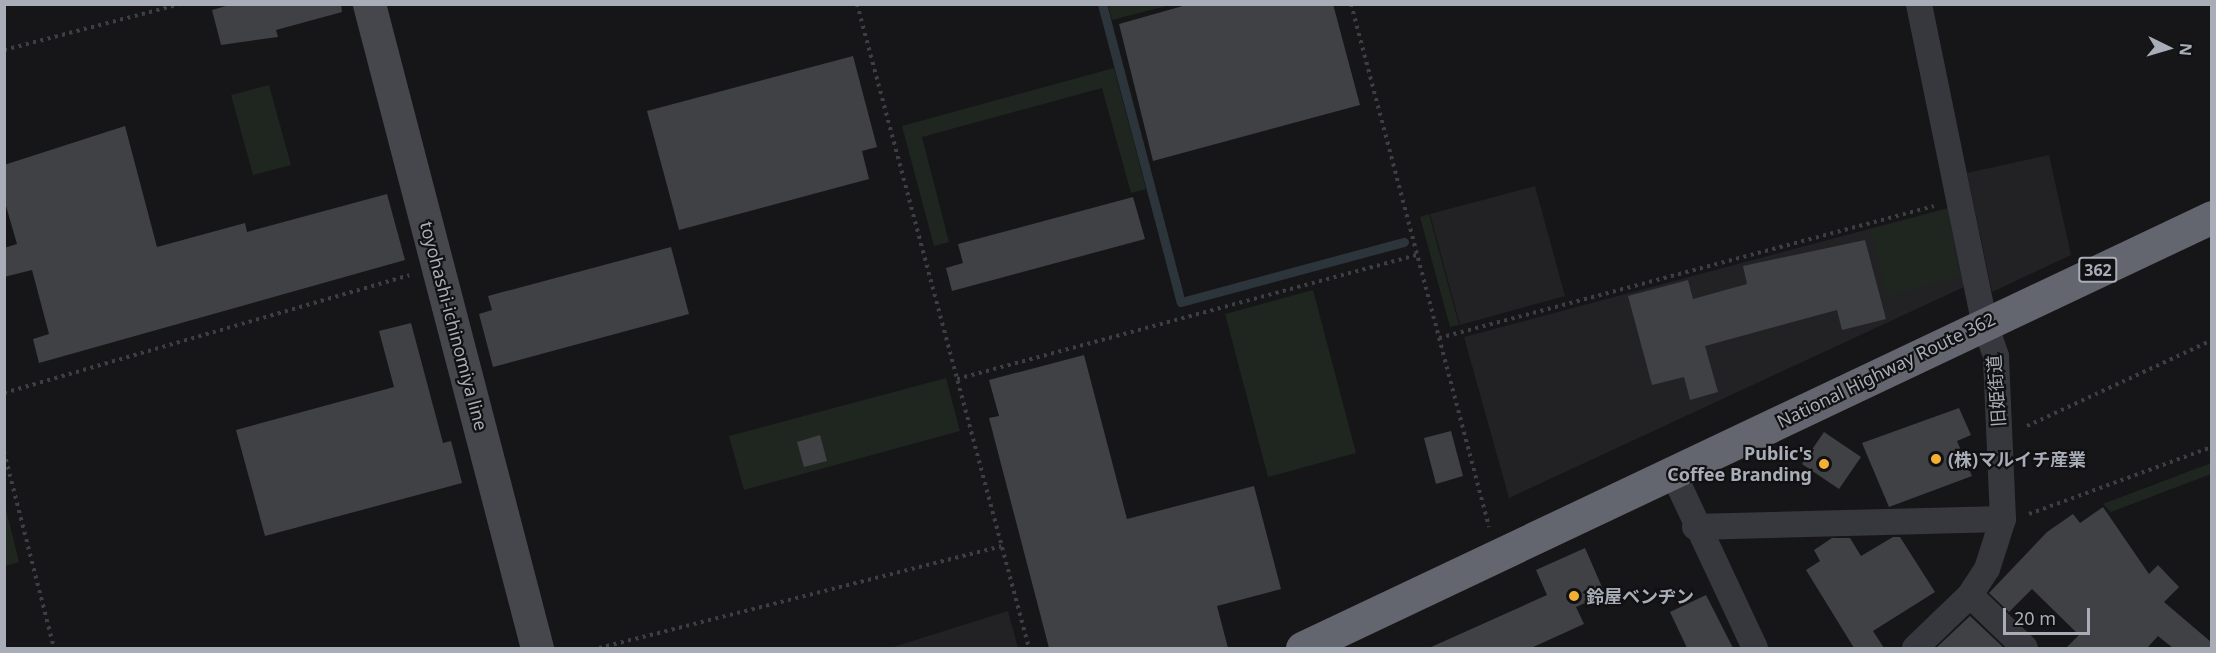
<!DOCTYPE html>
<html>
<head>
<meta charset="utf-8">
<style>
	body { margin:0 }
	#map { position:relative; width:2216px; height:653px; overflow:hidden; background:#161618; font-family:"Noto Sans","Noto Sans JP",sans-serif }
	div>[style] { position:absolute }
	[style*='--x'] { left:calc(var(--x)*1px); top:calc(var(--y)*1px); width:calc(var(--w)*1px); rotate:calc(var(--a)*1deg) }
	.built>* { inset:0; background:#222225 }
	.green>* { inset:0; background:#1e261f }
	.stream>* { height:9px; margin:-4.5px; padding:0 4.5px; transform-origin:4.5px; border-radius:4.5px; background:#2c353c }
	.building>* { inset:0; background:#404145 }
	.path>* { height:4px; margin-top:-2px; transform-origin:0; background:repeating-linear-gradient(90deg,#3d3f44 0 3px,transparent 0 7.5px) }
	.street>* { height:26px; margin:-13px; padding:0 13px; transform-origin:13px; border-radius:13px; background:#37383d }
	.secondary>* { height:33px; margin:-16.5px; padding:0 16.5px; transform-origin:16.5px; border-radius:16.5px; background:#45474d }
	.highway>* { height:33px; margin:-16.5px; padding:0 16.5px; transform-origin:16.5px; border-radius:16.5px; background:#63666e }
	.dots>* { width:16px; height:16px; translate:-50% -50%; box-sizing:border-box; border:3px solid #111113; border-radius:50% }
	span { translate:-50% -50%; white-space:nowrap; text-align:center; line-height:1.15; -webkit-text-stroke:4.5px #111113; paint-order:stroke }
	.shield-label span { padding:2px 4px; background:#111113; border:2px solid; border-radius:4px; -webkit-text-stroke-width:0 }
	.shield-label { font-size:16px; color:#a8adb8; font-weight:700 }
	.street-label { font-size:18px; color:#a8adb8 }
	.poi-label { font-size:18px; color:#a8adb8; font-weight:700 }
	.right { translate:-100% -50%; text-align:right }
	.left { translate:0 -50%; text-align:left }
	.frame { position:absolute; inset:0; border:6px solid #a8adb8; pointer-events:none }
	.north { position:absolute; left:2138px; top:18px; width:60px; height:60px; -webkit-text-stroke:4px #111113; paint-order:stroke; rotate:95deg; font-size:16px; font-weight:700; line-height:24px; text-align:center; color:#a8adb8 }
	.north::after { content:''; display:block; margin:auto; width:21px; height:27px; background:#a8adb8; clip-path:polygon(50% 0,100% 100%,50% 72%,0 100%) }
	.scale { position:absolute; left:2003px; top:608px; width:87px; height:27px; box-sizing:border-box; border:3px solid #a8adb8; border-top:0; padding-left:8px; font-size:18px; line-height:21px; white-space:nowrap; color:#a8adb8; -webkit-text-stroke:4px #111113; paint-order:stroke }
</style>
</head>
<body>
<div id="map">
	<div class="built">
		<div style="clip-path:polygon(2049px 155px,2071px 255px,1992px 292px,1967px 173px)"></div>
		<div style="clip-path:polygon(1535px 186px,1565px 296px,1460px 325px,1430px 214px)"></div>
		<div style="clip-path:polygon(1948px 208px,1964px 287px,1509px 498px,1464px 337px)"></div>
		<div style="clip-path:polygon(1008px 611px,1018px 648px,890px 648px)"></div>
	</div>
	<div class="green">
		<div style="clip-path:polygon(1108px 5px,1108px 4px,1170px 5px,1112px 20px)"></div>
		<div style="clip-path:polygon(1114px 68px,1146px 189px,1131px 193px,1102px 88px,922px 137px,949px 242px,934px 246px,902px 126px)"></div>
		<div style="clip-path:polygon(269px 85px,291px 165px,253px 175px,231px 95px)"></div>
		<div style="clip-path:polygon(1947px 209px,1960px 276px,1887px 297px,1871px 230px)"></div>
		<div style="clip-path:polygon(1429px 214px,1459px 325px,1450px 327px,1420px 217px)"></div>
		<div style="clip-path:polygon(1313px 290px,1356px 453px,1268px 477px,1225px 314px)"></div>
		<div style="clip-path:polygon(946px 378px,960px 431px,744px 490px,729px 436px)"></div>
		<div style="clip-path:polygon(2211px 463px,2211px 474px,2111px 512px,2103px 504px)"></div>
		<div style="clip-path:polygon(5px 505px,19px 562px,5px 566px,4px 566px)"></div>
	</div>
	<div class="stream">
		<div style="--x:1102;--y:4;--w:308;--a:75.2"></div>
		<div style="--x:1181;--y:302;--w:231;--a:-15.1"></div>
	</div>
	<div class="building">
		<div style="clip-path:polygon(233px 4px,341px 4px,342px 12px,276px 30px,278px 37px,221px 45px,212px 10px)"></div>
		<div style="clip-path:polygon(1190px 4px,1333px 4px,1360px 105px,1153px 161px,1119px 24px)"></div>
		<div style="clip-path:polygon(853px 56px,877px 147px,862px 151px,869px 179px,679px 230px,647px 111px)"></div>
		<div style="clip-path:polygon(125px 126px,157px 247px,245px 223px,247px 232px,387px 194px,405px 260px,39px 363px,33px 339px,49px 334px,32px 270px,4px 277px,4px 248px,17px 244px,4px 199px,4px 165px)"></div>
		<div style="clip-path:polygon(1133px 197px,1145px 239px,952px 291px,946px 268px,963px 263px,958px 244px)"></div>
		<div style="clip-path:polygon(1865px 240px,1886px 319px,1842px 330px,1837px 310px,1705px 346px,1718px 392px,1690px 400px,1684px 377px,1652px 385px,1628px 296px,1688px 280px,1693px 299px,1747px 284px,1743px 266px)"></div>
		<div style="clip-path:polygon(671px 247px,689px 314px,493px 367px,479px 314px,492px 310px,488px 296px)"></div>
		<div style="clip-path:polygon(411px 323px,443px 443px,451px 441px,462px 483px,265px 536px,236px 430px,394px 387px,379px 331px)"></div>
		<div style="clip-path:polygon(1084px 355px,1127px 519px,1254px 486px,1281px 589px,1217px 606px,1228px 648px,1049px 648px,989px 418px,999px 416px,989px 380px)"></div>
		<div style="clip-path:polygon(1959px 408px,1971px 435px,1957px 441px,1972px 476px,1889px 507px,1862px 443px)"></div>
		<div style="clip-path:polygon(1451px 431px,1463px 476px,1436px 484px,1424px 438px)"></div>
		<div style="clip-path:polygon(1824px 432px,1861px 457px,1839px 489px,1802px 464px)"></div>
		<div style="clip-path:polygon(820px 435px,827px 461px,804px 467px,797px 442px)"></div>
		<div style="clip-path:polygon(2103px 507px,2149px 574px,2158px 565px,2179px 587px,2164px 602px,2211px 642px,2211px 648px,2173px 648px,2158px 636px,2147px 648px,2066px 648px,2079px 635px,2032px 589px,2009px 612px,1989px 593px,2047px 532px,2073px 514px,2080px 523px)"></div>
		<div style="clip-path:polygon(1893px 537px,1900px 537px,1935px 592px,1873px 631px,1884px 648px,1854px 648px,1806px 570px,1820px 561px,1814px 550px,1832px 538px,1850px 538px,1861px 556px)"></div>
		<div style="clip-path:polygon(1585px 548px,1605px 594px,1576px 607px,1584px 624px,1531px 648px,1429px 648px,1547px 595px,1536px 570px)"></div>
		<div style="clip-path:polygon(1706px 595px,1733px 648px,1687px 648px,1670px 612px)"></div>
		<div style="clip-path:polygon(1970px 616px,2004px 648px,1936px 648px)"></div>
	</div>
	<div class="path">
		<div style="--x:857;--y:4;--w:667;--a:75.05"></div>
		<div style="--x:1351;--y:4;--w:541;--a:75.22"></div>
		<div style="--x:4;--y:50;--w:182;--a:-14.6"></div>
		<div style="--x:1439;--y:338;--w:512;--a:-14.93"></div>
		<div style="--x:957;--y:379;--w:477;--a:-15.1"></div>
		<div style="--x:4;--y:393;--w:422;--a:-16.2"></div>
		<div style="--x:2027;--y:426;--w:204;--a:-24.9"></div>
		<div style="--x:4;--y:452;--w:202;--a:75.7"></div>
		<div style="--x:2029;--y:514;--w:195;--a:-20.1"></div>
		<div style="--x:599;--y:648;--w:415;--a:-14.2"></div>
	</div>
	<div class="street">
		<div style="--x:1674;--y:475;--w:191;--a:64.9"></div>
		<div style="--x:1695;--y:527;--w:308;--a:-1.5"></div>
		<div style="--x:1970;--y:595;--w:76;--a:43.9"></div>
		<div style="--x:1915;--y:648;--w:76;--a:-43.9"></div>
		<div style="--x:1970;--y:595;--w:31;--a:-57"></div>
		<div style="--x:1987;--y:569;--w:52;--a:-72.3"></div>
		<div style="--x:2003;--y:519;--w:163;--a:-92.5"></div>
		<div style="--x:1996;--y:356;--w:37;--a:-109"></div>
		<div style="--x:1984;--y:321;--w:324;--a:-101.6"></div>
	</div>
	<div class="secondary">
		<div style="--x:369;--y:4;--w:666;--a:75.38"></div>
	</div>
	<div class="highway">
		<div style="--x:1302;--y:648;--w:1007;--a:-25.34"></div>
	</div>
	<div class="dots">
		<div style="left:1936px;top:459px;background:#f2b134"></div>
		<div style="left:1824px;top:464px;background:#f2b134"></div>
		<div style="left:1574px;top:596px;background:#f2b134"></div>
	</div>
	<div class="shield-label">
		<span style="left:2098px;top:270px">362</span>
	</div>
	<div class="street-label">
		<span style="left:454px;top:326px;rotate:75deg">toyohashi-ichinomiya line</span>
		<span style="left:1886px;top:370px;rotate:-26deg">National Highway Route 362</span>
		<span style="left:1996px;top:391px;rotate:-94deg">旧姫街道</span>
	</div>
	<div class="poi-label">
		<span class="right" style="left:1812px;top:464px">Public's<br>Coffee Branding</span>
		<span class="left" style="left:1948px;top:459px">(株)マルイチ産業</span>
		<span class="left" style="left:1586px;top:596px">鈴屋ベンヂン</span>
	</div>
	<div class="frame"></div>
	<div class="north">N</div>
	<div class="scale">20 m</div>
</div>
</body>
</html>
